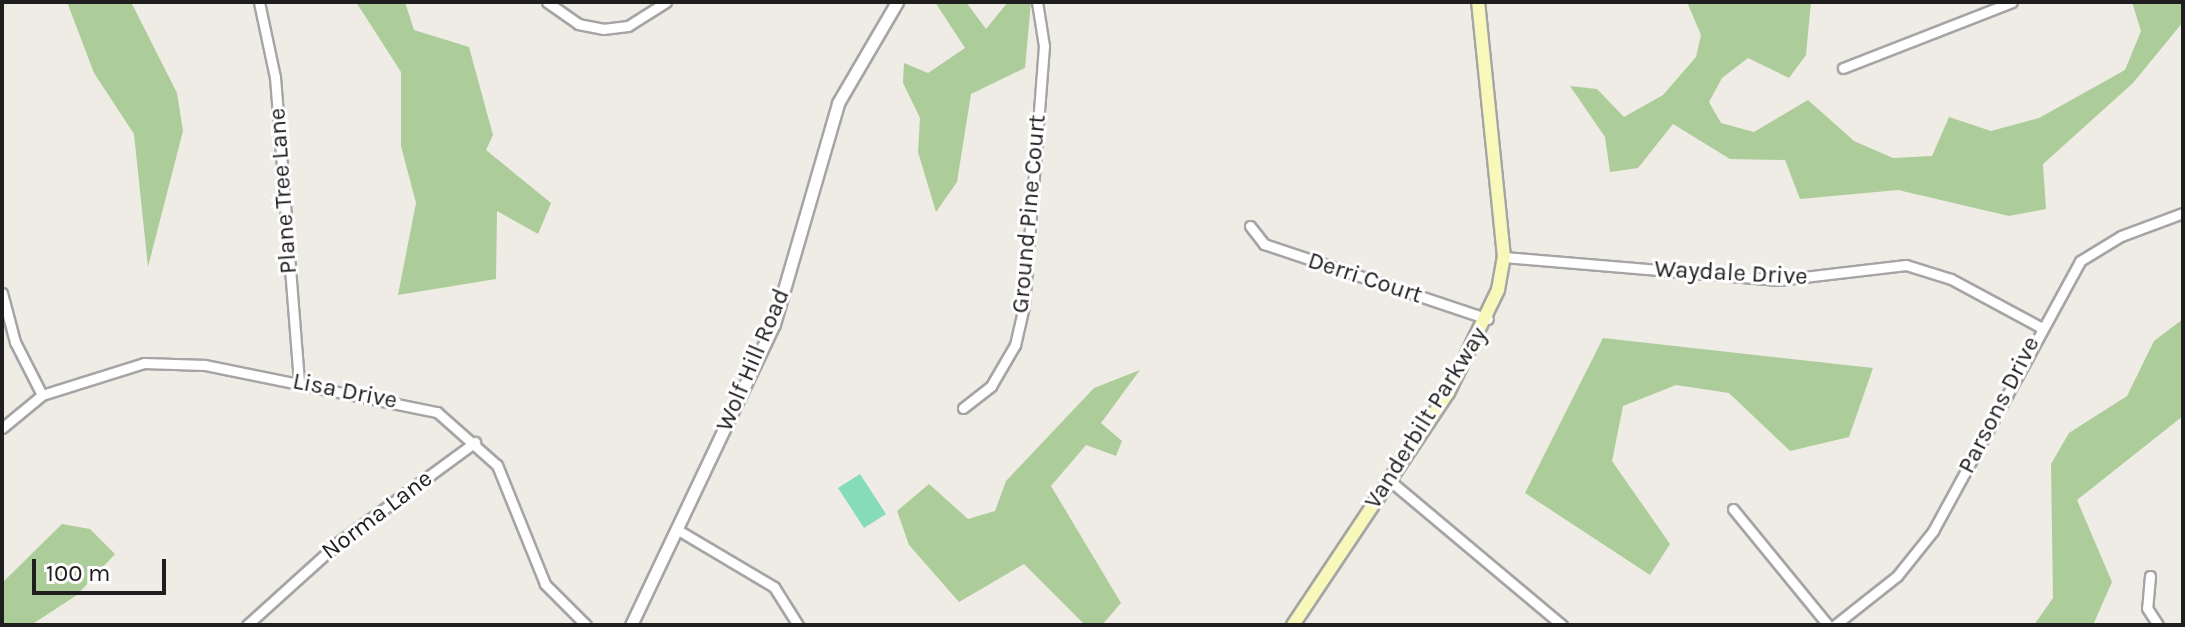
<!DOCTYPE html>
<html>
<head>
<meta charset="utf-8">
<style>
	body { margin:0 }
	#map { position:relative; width:2185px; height:627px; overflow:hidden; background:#efebe5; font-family:Karla,sans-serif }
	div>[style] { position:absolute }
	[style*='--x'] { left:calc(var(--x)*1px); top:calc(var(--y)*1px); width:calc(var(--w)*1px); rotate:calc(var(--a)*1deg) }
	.forest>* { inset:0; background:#accd9a }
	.pitch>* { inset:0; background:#85dcb6 }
	.roads { filter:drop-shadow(2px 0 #a5a5a5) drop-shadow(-2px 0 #a5a5a5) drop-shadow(0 2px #a5a5a5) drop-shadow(0 -2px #a5a5a5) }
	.minor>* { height:9px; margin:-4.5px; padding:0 4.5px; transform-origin:4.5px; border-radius:4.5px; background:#fff }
	.tertiary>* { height:11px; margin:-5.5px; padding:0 5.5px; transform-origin:5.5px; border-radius:5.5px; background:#fff }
	.secondary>* { height:12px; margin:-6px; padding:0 6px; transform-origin:6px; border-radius:6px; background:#f8f8ba }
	span { translate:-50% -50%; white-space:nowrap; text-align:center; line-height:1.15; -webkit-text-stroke:6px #fff; paint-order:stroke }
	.street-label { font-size:24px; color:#1e1e1e }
	.frame { position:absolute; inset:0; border:4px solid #1e1e1e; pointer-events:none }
	.scale { position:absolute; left:32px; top:559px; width:134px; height:36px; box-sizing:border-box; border:4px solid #1e1e1e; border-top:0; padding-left:10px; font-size:24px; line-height:28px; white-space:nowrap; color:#1e1e1e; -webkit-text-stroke:6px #fff; paint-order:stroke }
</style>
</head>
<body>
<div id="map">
	<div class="forest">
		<div style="clip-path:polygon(67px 2px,131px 2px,177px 93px,183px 131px,148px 267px,134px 134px,94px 73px)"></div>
		<div style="clip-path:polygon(356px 2px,405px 2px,414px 30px,469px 47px,493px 135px,486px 150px,551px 203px,538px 234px,497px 211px,496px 279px,398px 295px,416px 203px,401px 146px,401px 72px)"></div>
		<div style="clip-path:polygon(935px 2px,966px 2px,986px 29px,1008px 2px,1031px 2px,1025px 68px,971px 94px,957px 182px,936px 212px,918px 152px,920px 118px,903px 83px,904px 63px,928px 73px,965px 48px)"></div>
		<div style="clip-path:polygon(1687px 2px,1811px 2px,1806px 55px,1789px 78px,1748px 58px,1722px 78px,1709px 102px,1721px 123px,1754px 132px,1808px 100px,1854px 141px,1893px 158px,1932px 156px,1949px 117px,1991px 131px,2039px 118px,2125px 70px,2141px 31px,2132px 2px,2183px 2px,2183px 22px,2133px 83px,2043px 164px,2046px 209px,2009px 216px,1898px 190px,1800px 199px,1785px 160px,1730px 159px,1673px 124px,1638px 168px,1610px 172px,1605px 137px,1570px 86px,1597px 89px,1624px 117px,1663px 95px,1696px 57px,1701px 35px)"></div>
		<div style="clip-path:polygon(2183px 319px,2183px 416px,2077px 500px,2112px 582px,2093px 625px,2034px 625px,2053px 598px,2051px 464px,2069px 433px,2127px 396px,2154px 341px)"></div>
		<div style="clip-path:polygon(1603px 338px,1873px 368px,1849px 437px,1790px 451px,1729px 393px,1676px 385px,1623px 406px,1612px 461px,1670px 544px,1650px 575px,1525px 493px)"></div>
		<div style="clip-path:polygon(1140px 370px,1101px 423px,1122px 441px,1116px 456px,1086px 445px,1051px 486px,1121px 603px,1102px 625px,1085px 625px,1024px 564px,959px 602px,909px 545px,897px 511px,929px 484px,968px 519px,995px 511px,1006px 481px,1094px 388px)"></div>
		<div style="clip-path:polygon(62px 524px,90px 529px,115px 554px,77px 595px,31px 625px,2px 625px,2px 583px)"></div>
	</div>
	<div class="pitch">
		<div style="clip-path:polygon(860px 474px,886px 514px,864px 528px,838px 488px)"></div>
	</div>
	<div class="roads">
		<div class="minor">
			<div style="--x:259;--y:2;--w:77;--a:78"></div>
			<div style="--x:275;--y:77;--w:305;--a:85.5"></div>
			<div style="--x:547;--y:2;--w:38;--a:35"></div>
			<div style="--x:578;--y:24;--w:25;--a:11"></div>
			<div style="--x:603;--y:29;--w:25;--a:-7"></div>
			<div style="--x:628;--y:26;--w:45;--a:-32.3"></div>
			<div style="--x:1843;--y:68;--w:181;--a:-21.3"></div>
			<div style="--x:1250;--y:226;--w:23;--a:52"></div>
			<div style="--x:1264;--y:244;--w:236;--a:18.5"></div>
			<div style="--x:1504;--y:257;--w:275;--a:4.8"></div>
			<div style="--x:1778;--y:280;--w:129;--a:-6.7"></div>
			<div style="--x:1906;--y:265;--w:47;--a:17.3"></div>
			<div style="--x:1951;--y:279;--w:101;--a:28.3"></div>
			<div style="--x:2;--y:293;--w:51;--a:75.1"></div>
			<div style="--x:15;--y:342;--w:59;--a:63"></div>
			<div style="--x:963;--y:408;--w:36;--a:-38"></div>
			<div style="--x:991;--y:386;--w:48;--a:-59.7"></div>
			<div style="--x:1015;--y:345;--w:40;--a:-77"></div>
			<div style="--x:1024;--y:306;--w:261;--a:-85.6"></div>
			<div style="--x:1044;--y:46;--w:45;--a:-99"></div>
			<div style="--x:2;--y:428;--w:52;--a:-39.5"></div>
			<div style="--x:42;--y:395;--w:107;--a:-17.4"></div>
			<div style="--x:144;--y:363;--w:61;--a:1.9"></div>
			<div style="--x:205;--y:365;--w:237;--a:11.5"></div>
			<div style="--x:437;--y:412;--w:80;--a:41.5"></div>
			<div style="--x:497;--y:465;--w:128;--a:68"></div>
			<div style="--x:545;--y:584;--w:58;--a:45"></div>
			<div style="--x:1389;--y:480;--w:226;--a:40"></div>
			<div style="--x:1733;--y:509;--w:150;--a:50.7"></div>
			<div style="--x:678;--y:530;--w:112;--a:30.7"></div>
			<div style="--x:774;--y:587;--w:45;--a:57.7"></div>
			<div style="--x:2150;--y:576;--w:32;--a:95"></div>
			<div style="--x:2147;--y:608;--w:20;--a:57"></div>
			<div style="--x:247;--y:625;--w:124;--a:-42.1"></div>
			<div style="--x:339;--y:542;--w:169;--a:-36.3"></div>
			<div style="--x:1835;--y:625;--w:79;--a:-38.3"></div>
			<div style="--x:1897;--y:576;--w:58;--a:-51.3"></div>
			<div style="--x:1933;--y:531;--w:307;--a:-61.4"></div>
			<div style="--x:2080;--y:261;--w:48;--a:-31.4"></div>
			<div style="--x:2121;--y:236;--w:66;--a:-20.4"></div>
		</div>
		<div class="tertiary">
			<div style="--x:631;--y:625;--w:333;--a:-64.6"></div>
			<div style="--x:774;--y:324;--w:230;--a:-73.8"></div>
			<div style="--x:838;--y:103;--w:117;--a:-59.7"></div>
		</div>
		<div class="secondary">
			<div style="--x:1293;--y:625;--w:279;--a:-56.3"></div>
			<div style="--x:1448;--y:393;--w:114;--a:-64.1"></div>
			<div style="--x:1498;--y:290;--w:34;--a:-80"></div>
			<div style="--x:1504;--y:257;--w:256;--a:-95.8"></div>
		</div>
	</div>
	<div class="street-label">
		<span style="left:283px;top:191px;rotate:-94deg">Plane Tree Lane</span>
		<span style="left:1029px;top:214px;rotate:-85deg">Ground Pine Court</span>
		<span style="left:1731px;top:273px;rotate:3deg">Waydale Drive</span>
		<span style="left:1365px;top:278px;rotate:18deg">Derri Court</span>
		<span style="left:753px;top:360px;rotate:-67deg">Wolf Hill Road</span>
		<span style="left:345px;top:391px;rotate:11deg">Lisa Drive</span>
		<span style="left:1999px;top:405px;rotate:-63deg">Parsons Drive</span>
		<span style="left:1426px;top:418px;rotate:-58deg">Vanderbilt Parkway</span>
		<span style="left:377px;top:515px;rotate:-37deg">Norma Lane</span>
	</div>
	<div class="frame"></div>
	<div class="scale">100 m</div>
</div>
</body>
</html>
